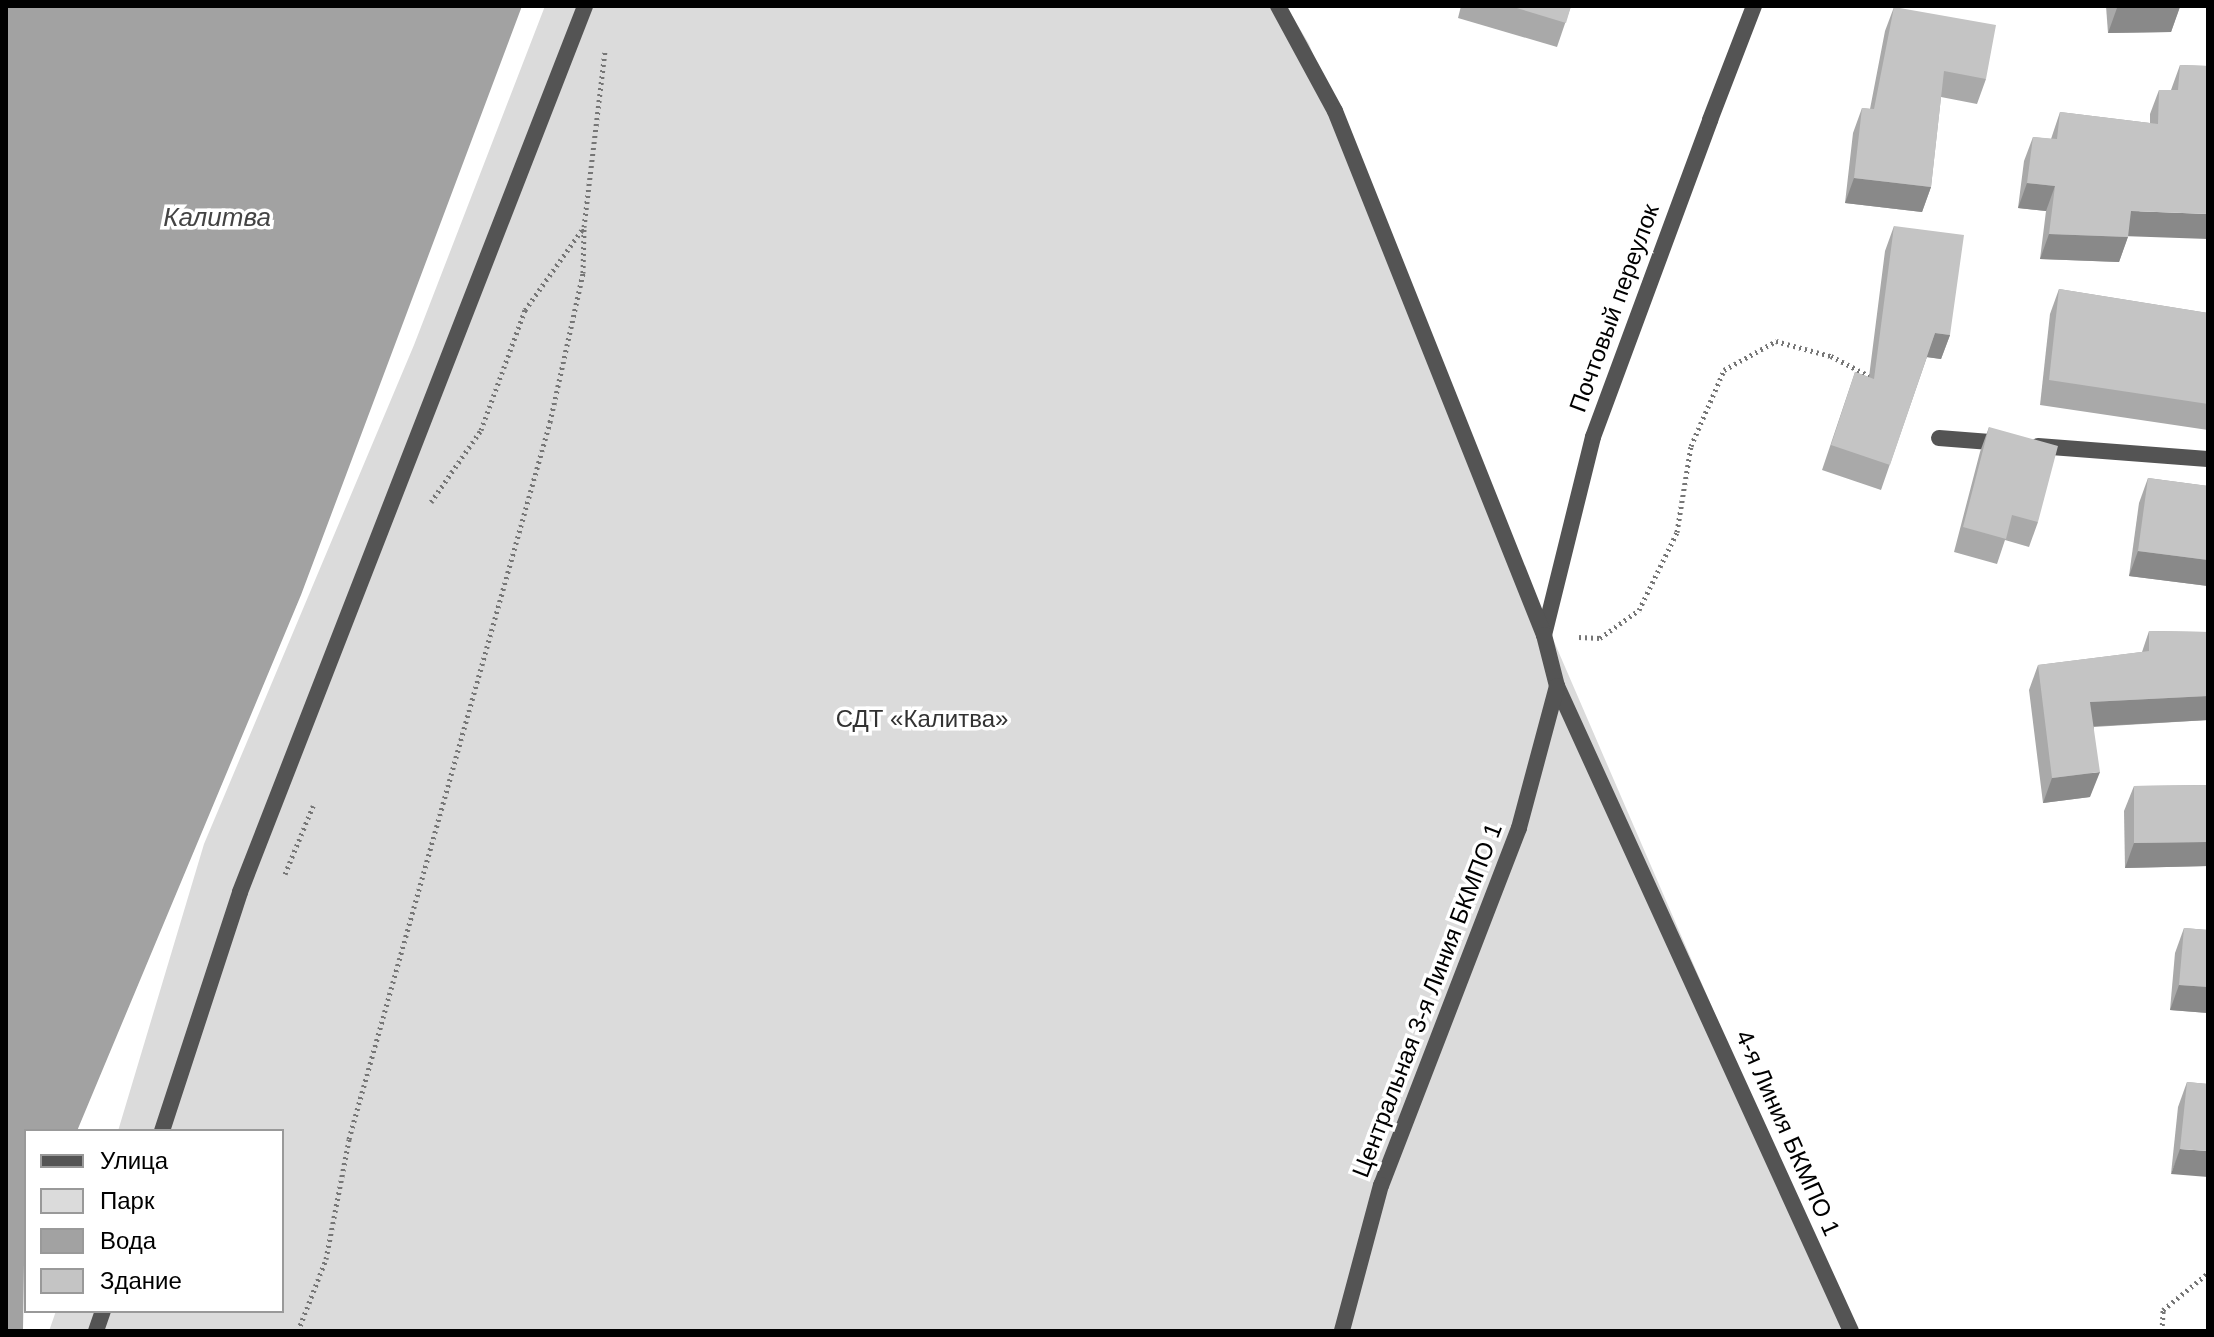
<!DOCTYPE html>
<html>
<head>
<meta charset="utf-8">
<style>
	body { margin:0 }
	#map { position:relative; width:2214px; height:1337px; overflow:hidden; background:#fff; font-family:Arial,sans-serif }
	div>[style] { position:absolute }
	[style*='--x'] { left:calc(var(--x)*1px); top:calc(var(--y)*1px); width:calc(var(--w)*1px); rotate:calc(var(--a)*1deg) }
	.green>* { inset:0; background:#dbdbdb }
	.water>* { inset:0; background:#a2a2a2 }
	.path>* { height:5px; margin-top:-2.5px; transform-origin:0; background:repeating-linear-gradient(90deg,#767676 0 2px,transparent 0 6px) }
	.lane>* { height:16px; margin:-8px; padding:0 8px; transform-origin:8px; border-radius:8px; background:#545454 }
	.street>* { height:16px; margin:-8px; padding:0 8px; transform-origin:8px; border-radius:8px; background:#545454 }
	.wall>* { inset:0; background:#a9a9a9 }
	.shaded-wall>* { inset:0; background:#898989 }
	.building>* { inset:0; background:#c4c4c4 }
	span { translate:-50% -50%; white-space:nowrap; text-align:center; line-height:1.15; -webkit-text-stroke:7px #fff; paint-order:stroke }
	.street-label { font-size:24px; color:#000 }
	.park-label { font-size:24px; color:#323232 }
	.water-label { font-size:26px; color:#434343; font-style:italic }
	.frame { position:absolute; inset:0; border:8px solid #000; pointer-events:none }
	.legend { position:absolute; left:24px; top:1129px; width:260px; height:184px; box-sizing:border-box; background:#fff; border:2px solid #999; margin:0; padding:10px 14px; list-style:none; font-size:24px; color:#000 }
	.legend li { display:flex; align-items:center; gap:16px; height:40px }
	.legend b { width:40px; border:2px solid #999 }
</style>
</head>
<body>
<div id="map">
	<div class="green">
		<div style="clip-path:polygon(545px 6px,1286px 6px,1309px 44px,1438px 373px,1852px 1331px,49px 1331px,56px 1311px,282px 1311px,282px 1131px,118px 1131px,204px 844px,414px 345px)"></div>
	</div>
	<div class="water">
		<div style="clip-path:polygon(6px 6px,522px 6px,301px 595px,77px 1131px,26px 1131px,23px 1331px,6px 1331px)"></div>
	</div>
	<div class="path">
		<div style="--x:431;--y:502;--w:88;--a:-55.2"></div>
		<div style="--x:481;--y:430;--w:128;--a:-69.9"></div>
		<div style="--x:525;--y:310;--w:102;--a:-54.6"></div>
		<div style="--x:584;--y:227;--w:176;--a:-83.2"></div>
		<div style="--x:1579;--y:637;--w:21;--a:3"></div>
		<div style="--x:1600;--y:638;--w:48;--a:-35.7"></div>
		<div style="--x:1639;--y:610;--w:87;--a:-64"></div>
		<div style="--x:1677;--y:532;--w:87;--a:-80.8"></div>
		<div style="--x:1691;--y:446;--w:83;--a:-66.5"></div>
		<div style="--x:1724;--y:370;--w:60;--a:-29.1"></div>
		<div style="--x:1776;--y:341;--w:57;--a:15.3"></div>
		<div style="--x:1831;--y:356;--w:47;--a:27.6"></div>
		<div style="--x:285;--y:874;--w:74;--a:-67.6"></div>
		<div style="--x:298;--y:1331;--w:77;--a:-68.7"></div>
		<div style="--x:326;--y:1259;--w:122;--a:-79.1"></div>
		<div style="--x:349;--y:1139;--w:745;--a:-74.34"></div>
		<div style="--x:550;--y:422;--w:153;--a:-77.5"></div>
		<div style="--x:583;--y:273;--w:45;--a:-88.7"></div>
		<div style="--x:2162;--y:1331;--w:21;--a:-87"></div>
		<div style="--x:2163;--y:1310;--w:58;--a:-39.4"></div>
	</div>
	<div class="lane">
		<div style="--x:1544;--y:635;--w:204;--a:-76.1"></div>
		<div style="--x:1593;--y:437;--w:338;--a:-69.7"></div>
		<div style="--x:1557;--y:686;--w:709;--a:65.5"></div>
		<div style="--x:162;--y:1131;--w:251;--a:-71.9"></div>
		<div style="--x:240;--y:892;--w:951;--a:-68.72"></div>
		<div style="--x:96;--y:1331;--w:21;--a:-71"></div>
	</div>
	<div class="street">
		<div style="--x:1278;--y:6;--w:119;--a:61.5"></div>
		<div style="--x:1335;--y:111;--w:564;--a:68.26"></div>
		<div style="--x:1544;--y:635;--w:53;--a:75.7"></div>
		<div style="--x:1557;--y:686;--w:147;--a:105"></div>
		<div style="--x:1519;--y:828;--w:383;--a:111.1"></div>
		<div style="--x:1381;--y:1185;--w:151;--a:105"></div>
		<div style="--x:1710;--y:120;--w:122;--a:-68.9"></div>
		<div style="--x:1939;--y:438;--w:64;--a:4.5"></div>
		<div style="--x:2038;--y:446;--w:170;--a:4.4"></div>
	</div>
	<div class="wall">
		<div style="clip-path:polygon(1461px 6px,1571px 6px,1557px 47px,1458px 18px)"></div>
		<div style="clip-path:polygon(2106px 6px,2180px 6px,2171px 32px,2108px 33px)"></div>
		<div style="clip-path:polygon(1894px 7px,1986px 79px,1977px 104px,1941px 97px,1931px 187px,1922px 212px,1845px 203px,1853px 133px,1862px 108px,1870px 109px,1885px 31px)"></div>
		<div style="clip-path:polygon(2180px 65px,2208px 66px,2128px 236px,2119px 262px,2040px 259px,2046px 211px,2018px 208px,2024px 161px,2033px 137px,2051px 139px,2060px 112px,2150px 123px,2150px 114px,2159px 90px,2171px 90px)"></div>
		<div style="clip-path:polygon(1894px 226px,1950px 335px,1941px 359px,1927px 357px,1881px 490px,1822px 470px,1855px 372px,1869px 377px,1885px 251px)"></div>
		<div style="clip-path:polygon(2059px 289px,2208px 313px,2208px 430px,2040px 405px,2050px 314px)"></div>
		<div style="clip-path:polygon(1989px 427px,2038px 522px,2029px 547px,2005px 540px,1997px 564px,1954px 552px,1980px 452px)"></div>
		<div style="clip-path:polygon(2148px 478px,2208px 486px,2208px 586px,2129px 576px,2139px 503px)"></div>
		<div style="clip-path:polygon(2149px 631px,2208px 632px,2208px 720px,2094px 727px,2090px 797px,2043px 803px,2029px 690px,2038px 665px,2142px 652px)"></div>
		<div style="clip-path:polygon(2208px 785px,2208px 866px,2125px 868px,2124px 811px,2134px 786px)"></div>
		<div style="clip-path:polygon(2184px 928px,2208px 930px,2208px 1013px,2170px 1010px,2175px 953px)"></div>
		<div style="clip-path:polygon(2187px 1082px,2208px 1084px,2171px 1174px,2178px 1107px)"></div>
	</div>
	<div class="shaded-wall">
		<div style="clip-path:polygon(2180px 7px,2171px 32px,2108px 33px,2117px 8px)"></div>
		<div style="clip-path:polygon(1854px 178px,1931px 187px,1922px 212px,1845px 203px)"></div>
		<div style="clip-path:polygon(2027px 183px,2055px 186px,2046px 211px,2018px 208px)"></div>
		<div style="clip-path:polygon(2131px 211px,2208px 214px,2208px 239px,2122px 236px)"></div>
		<div style="clip-path:polygon(2049px 234px,2128px 237px,2119px 262px,2040px 259px)"></div>
		<div style="clip-path:polygon(1935px 333px,1950px 335px,1941px 359px,1926px 357px)"></div>
		<div style="clip-path:polygon(2138px 551px,2208px 560px,2208px 586px,2129px 576px)"></div>
		<div style="clip-path:polygon(2208px 696px,2208px 720px,2081px 727px,2090px 702px)"></div>
		<div style="clip-path:polygon(2100px 772px,2090px 797px,2043px 803px,2052px 778px)"></div>
		<div style="clip-path:polygon(2208px 842px,2208px 866px,2125px 868px,2134px 843px)"></div>
		<div style="clip-path:polygon(2179px 985px,2208px 987px,2208px 1013px,2170px 1010px)"></div>
		<div style="clip-path:polygon(2180px 1149px,2208px 1151px,2208px 1177px,2171px 1174px)"></div>
	</div>
	<div class="building">
		<div style="clip-path:polygon(1510px 6px,1571px 6px,1566px 23px)"></div>
		<div style="clip-path:polygon(2117px 6px,2180px 6px,2180px 7px,2117px 8px)"></div>
		<div style="clip-path:polygon(1894px 7px,1996px 25px,1986px 79px,1944px 71px,1931px 187px,1854px 178px,1862px 108px,1874px 109px)"></div>
		<div style="clip-path:polygon(2180px 65px,2208px 66px,2208px 214px,2131px 211px,2128px 237px,2049px 234px,2055px 186px,2027px 183px,2033px 137px,2057px 139px,2060px 112px,2158px 124px,2159px 90px,2178px 90px)"></div>
		<div style="clip-path:polygon(1894px 226px,1964px 235px,1950px 335px,1935px 333px,1890px 465px,1831px 445px,1855px 372px,1874px 379px)"></div>
		<div style="clip-path:polygon(2059px 289px,2208px 313px,2208px 404px,2049px 380px)"></div>
		<div style="clip-path:polygon(1989px 427px,2058px 446px,2038px 522px,2012px 515px,2006px 539px,1963px 527px)"></div>
		<div style="clip-path:polygon(2148px 478px,2208px 486px,2208px 560px,2138px 551px)"></div>
		<div style="clip-path:polygon(2149px 631px,2208px 632px,2208px 696px,2090px 702px,2100px 772px,2052px 778px,2038px 665px,2149px 651px)"></div>
		<div style="clip-path:polygon(2208px 785px,2208px 842px,2134px 843px,2134px 786px)"></div>
		<div style="clip-path:polygon(2184px 928px,2208px 930px,2208px 987px,2179px 985px)"></div>
		<div style="clip-path:polygon(2187px 1082px,2208px 1084px,2208px 1151px,2180px 1149px)"></div>
	</div>
	<div class="street-label">
		<span style="left:1614px;top:308px;rotate:-70deg">Почтовый переулок</span>
		<span style="left:1427px;top:1000px;rotate:-69deg">Центральная 3-я Линия БКМПО 1</span>
		<span style="left:1788px;top:1133px;rotate:66deg">4-я Линия БКМПО 1</span>
	</div>
	<div class="park-label">
		<span style="left:922px;top:719px">СДТ «Калитва»</span>
	</div>
	<div class="water-label">
		<span style="left:217px;top:218px">Калитва</span>
	</div>
	<div class="frame"></div>
	<ul class="legend">
	<li><b style="height:10px;background:#545454"></b>Улица</li>
	<li><b style="height:22px;background:#dbdbdb"></b>Парк</li>
	<li><b style="height:22px;background:#a2a2a2"></b>Вода</li>
	<li><b style="height:22px;background:#c4c4c4"></b>Здание</li>
	</ul>
</div>
</body>
</html>
